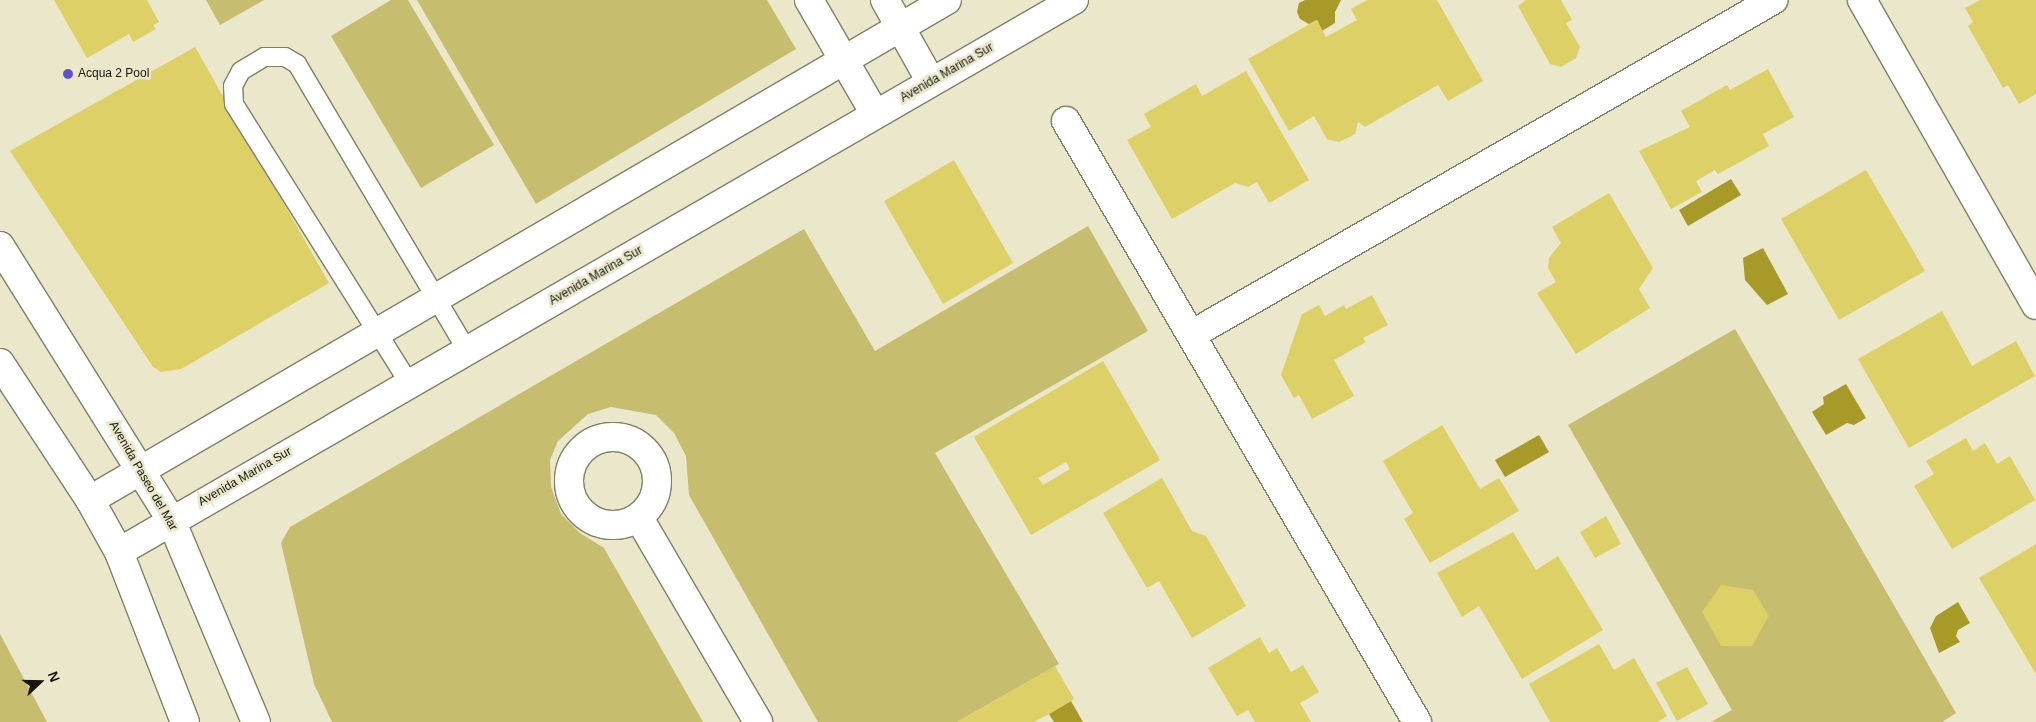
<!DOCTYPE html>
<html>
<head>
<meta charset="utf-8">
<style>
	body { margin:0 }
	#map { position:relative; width:2036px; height:722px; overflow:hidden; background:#eae7cb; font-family:Arial,sans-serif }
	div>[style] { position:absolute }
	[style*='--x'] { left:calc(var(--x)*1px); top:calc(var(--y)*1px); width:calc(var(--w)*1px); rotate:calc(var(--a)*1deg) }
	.green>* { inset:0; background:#c6bd6e }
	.water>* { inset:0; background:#a79a29 }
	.building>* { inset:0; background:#ddd067 }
	.roads { filter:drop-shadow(1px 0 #817f65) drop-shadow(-1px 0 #817f65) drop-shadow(0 1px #817f65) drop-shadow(0 -1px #817f65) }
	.service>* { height:18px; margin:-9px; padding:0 9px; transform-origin:9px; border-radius:9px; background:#fff }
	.minor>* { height:28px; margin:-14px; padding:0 14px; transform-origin:14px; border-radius:14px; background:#fff }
	.minor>.ring { margin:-14px; padding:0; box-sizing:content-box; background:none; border:28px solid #fff; border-radius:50% }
	.tertiary>* { height:28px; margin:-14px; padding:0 14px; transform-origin:14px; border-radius:14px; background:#fff }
	.dots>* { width:14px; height:14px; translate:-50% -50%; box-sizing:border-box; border:2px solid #eae7cb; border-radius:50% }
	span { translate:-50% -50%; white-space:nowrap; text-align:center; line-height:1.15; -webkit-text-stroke:5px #eae7cb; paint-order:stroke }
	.street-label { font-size:12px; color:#17160d }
	.poi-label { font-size:12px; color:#17160d }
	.left { translate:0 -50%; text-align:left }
	.north { position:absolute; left:15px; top:657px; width:50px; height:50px; -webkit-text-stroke:4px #eae7cb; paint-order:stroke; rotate:69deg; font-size:14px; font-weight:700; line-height:20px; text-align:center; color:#17160d }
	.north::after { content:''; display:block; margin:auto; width:18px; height:22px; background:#17160d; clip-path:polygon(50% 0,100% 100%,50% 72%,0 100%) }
</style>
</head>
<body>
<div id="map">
	<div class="green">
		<div style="clip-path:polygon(206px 0,264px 0,220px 25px)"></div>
		<div style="clip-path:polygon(391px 0,408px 0,494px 145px,421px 188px,331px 36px)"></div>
		<div style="clip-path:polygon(417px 0,767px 0,796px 49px,536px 204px)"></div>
		<div style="clip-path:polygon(1088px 226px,1148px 331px,935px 453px,1059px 664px,957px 722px,818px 722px,689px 495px,686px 456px,674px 433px,656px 415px,611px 407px,588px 414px,558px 441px,550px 460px,551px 487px,561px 514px,580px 533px,604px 548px,703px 722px,332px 722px,314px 684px,281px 543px,290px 527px,804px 229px,875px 351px)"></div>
		<div style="clip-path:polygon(1735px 329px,1956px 713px,1942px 722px,1711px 722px,1732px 710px,1568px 425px)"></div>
		<div style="clip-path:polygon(0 634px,47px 722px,0 722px)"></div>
	</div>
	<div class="water">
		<div style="clip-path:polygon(1305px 0,1341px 0,1335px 12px,1335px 23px,1322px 31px,1317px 20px,1309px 24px,1300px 19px,1297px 12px,1299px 3px)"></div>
		<div style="clip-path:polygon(1731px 179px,1741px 195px,1688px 226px,1679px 210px)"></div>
		<div style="clip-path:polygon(1763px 248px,1788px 294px,1767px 305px,1745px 280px,1743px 258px)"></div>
		<div style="clip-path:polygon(1846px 384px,1866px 418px,1854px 425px,1847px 423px,1826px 435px,1812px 412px,1824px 404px,1823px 397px)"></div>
		<div style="clip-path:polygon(1539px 435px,1549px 452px,1505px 477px,1495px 460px)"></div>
		<div style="clip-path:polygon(1958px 602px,1970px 623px,1958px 630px,1956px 636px,1960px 642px,1939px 653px,1930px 628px,1936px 616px)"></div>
		<div style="clip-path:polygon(1071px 701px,1083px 722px,1054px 722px,1049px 714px)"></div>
	</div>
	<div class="building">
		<div style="clip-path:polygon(54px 0,147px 0,159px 22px,153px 25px,156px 29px,133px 42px,129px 34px,87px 58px)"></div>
		<div style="clip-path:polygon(1367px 0,1437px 0,1483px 81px,1448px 101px,1438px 85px,1365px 127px,1358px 122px,1355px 134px,1339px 142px,1327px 139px,1314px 116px,1289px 131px,1248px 59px,1317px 20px,1326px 37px,1357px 20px,1351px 9px)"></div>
		<div style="clip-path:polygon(1526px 0,1561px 0,1572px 20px,1566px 23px,1580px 47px,1576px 58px,1561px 67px,1550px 64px,1518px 6px)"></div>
		<div style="clip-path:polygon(1980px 0,2036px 0,2036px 94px,2019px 104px,2008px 85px,2003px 88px,1968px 26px,1973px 22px,1965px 8px)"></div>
		<div style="clip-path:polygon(195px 47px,329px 283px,181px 369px,161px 372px,153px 367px,10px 151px)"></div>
		<div style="clip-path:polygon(1768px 69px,1794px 117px,1763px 134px,1769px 146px,1718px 174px,1715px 170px,1696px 181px,1702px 192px,1671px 209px,1639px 151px,1690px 127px,1681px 111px,1727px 85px,1730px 90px)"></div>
		<div style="clip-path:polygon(1246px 71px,1309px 180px,1269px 203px,1257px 182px,1248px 187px,1235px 183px,1172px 219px,1127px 140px,1151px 127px,1144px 114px,1196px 84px,1202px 96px)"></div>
		<div style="clip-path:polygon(954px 160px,1013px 263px,943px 304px,884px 201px)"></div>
		<div style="clip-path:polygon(1866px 170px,1925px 271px,1839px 320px,1781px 219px)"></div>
		<div style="clip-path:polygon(1609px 193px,1653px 268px,1639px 289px,1650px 308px,1576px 354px,1537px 293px,1556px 282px,1548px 268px,1549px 258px,1561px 243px,1552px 227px)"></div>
		<div style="clip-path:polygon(1372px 295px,1388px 325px,1363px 338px,1366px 342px,1334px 360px,1354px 396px,1312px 419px,1299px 395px,1294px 398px,1281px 375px,1302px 314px,1319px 305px,1325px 316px,1344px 305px,1346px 309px)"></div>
		<div style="clip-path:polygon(1942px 311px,1972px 366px,2016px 341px,2035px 376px,1909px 448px,1858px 359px)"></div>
		<div style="clip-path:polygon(evenodd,1103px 361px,1160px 460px,1031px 535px,974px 437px,1103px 361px,1066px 462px,1070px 469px,1043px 485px,1038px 478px,1066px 462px)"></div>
		<div style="clip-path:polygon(1442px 425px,1480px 489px,1499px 478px,1519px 511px,1430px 563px,1404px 519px,1413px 513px,1383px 461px)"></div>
		<div style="clip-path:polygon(1966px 438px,1973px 451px,1985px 443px,1997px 464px,2010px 456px,2035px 500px,1952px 549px,1914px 486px,1934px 474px,1926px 461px)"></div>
		<div style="clip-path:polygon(1162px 478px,1192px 531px,1206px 536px,1246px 606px,1192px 638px,1159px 581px,1147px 588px,1103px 513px)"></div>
		<div style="clip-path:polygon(1606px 516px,1621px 544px,1595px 558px,1580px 532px)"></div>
		<div style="clip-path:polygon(1513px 532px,1536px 570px,1558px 556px,1603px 630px,1522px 679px,1479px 606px,1462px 617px,1437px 573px)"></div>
		<div style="clip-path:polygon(2036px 544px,2036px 674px,1979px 578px)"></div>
		<div style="clip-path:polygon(1721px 585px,1753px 590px,1769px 616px,1752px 646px,1721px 646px,1702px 612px)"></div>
		<div style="clip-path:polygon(1260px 637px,1269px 653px,1277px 648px,1291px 672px,1303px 665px,1319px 692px,1300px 703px,1311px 722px,1255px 722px,1248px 710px,1237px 716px,1208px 668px)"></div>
		<div style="clip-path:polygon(1599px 644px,1614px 670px,1634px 658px,1667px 716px,1657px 722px,1550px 722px,1529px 684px)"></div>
		<div style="clip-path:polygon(1055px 666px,1074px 699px,1049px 714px,1034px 722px,957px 722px)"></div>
		<div style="clip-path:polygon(1687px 667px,1708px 704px,1677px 721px,1656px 683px)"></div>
	</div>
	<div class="roads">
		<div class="service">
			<div style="--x:409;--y:383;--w:329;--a:-122.1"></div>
			<div style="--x:234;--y:104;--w:18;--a:-93"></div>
			<div style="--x:233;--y:86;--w:17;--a:-62"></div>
			<div style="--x:241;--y:71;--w:27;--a:-31"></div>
			<div style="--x:264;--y:57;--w:21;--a:0"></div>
			<div style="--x:285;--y:57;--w:14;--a:30"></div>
			<div style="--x:297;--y:64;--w:333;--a:59.3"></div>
		</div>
		<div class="minor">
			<div style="--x:809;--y:0;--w:132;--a:59.9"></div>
			<div style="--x:885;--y:0;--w:94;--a:60.7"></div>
			<div style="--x:1862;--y:0;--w:351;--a:60.3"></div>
			<div style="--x:1066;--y:121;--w:696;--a:59.71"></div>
			<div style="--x:1191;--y:335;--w:672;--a:-29.92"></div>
			<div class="ring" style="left:569px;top:437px;width:60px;height:60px"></div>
			<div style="--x:639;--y:518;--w:236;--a:59.7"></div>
		</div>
		<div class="tertiary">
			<div style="--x:0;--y:246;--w:323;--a:58"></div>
			<div style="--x:171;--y:520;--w:219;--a:67.2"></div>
			<div style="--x:0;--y:363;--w:164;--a:56.7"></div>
			<div style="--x:90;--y:500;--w:60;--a:60.9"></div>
			<div style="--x:119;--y:552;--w:182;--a:68.8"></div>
			<div style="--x:90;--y:500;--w:992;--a:-30.26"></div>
			<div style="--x:119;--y:552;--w:1103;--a:-30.03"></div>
		</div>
	</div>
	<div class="dots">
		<div style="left:68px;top:74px;background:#5f53cc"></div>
	</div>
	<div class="street-label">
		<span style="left:947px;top:73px;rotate:-30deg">Avenida Marina Sur</span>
		<span style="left:596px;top:276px;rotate:-30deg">Avenida Marina Sur</span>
		<span style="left:143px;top:476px;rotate:60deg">Avenida Paseo del Mar</span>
		<span style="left:245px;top:477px;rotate:-30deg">Avenida Marina Sur</span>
	</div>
	<div class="poi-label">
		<span class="left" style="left:78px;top:74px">Acqua 2 Pool</span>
	</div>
	<div class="north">N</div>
</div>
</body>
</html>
